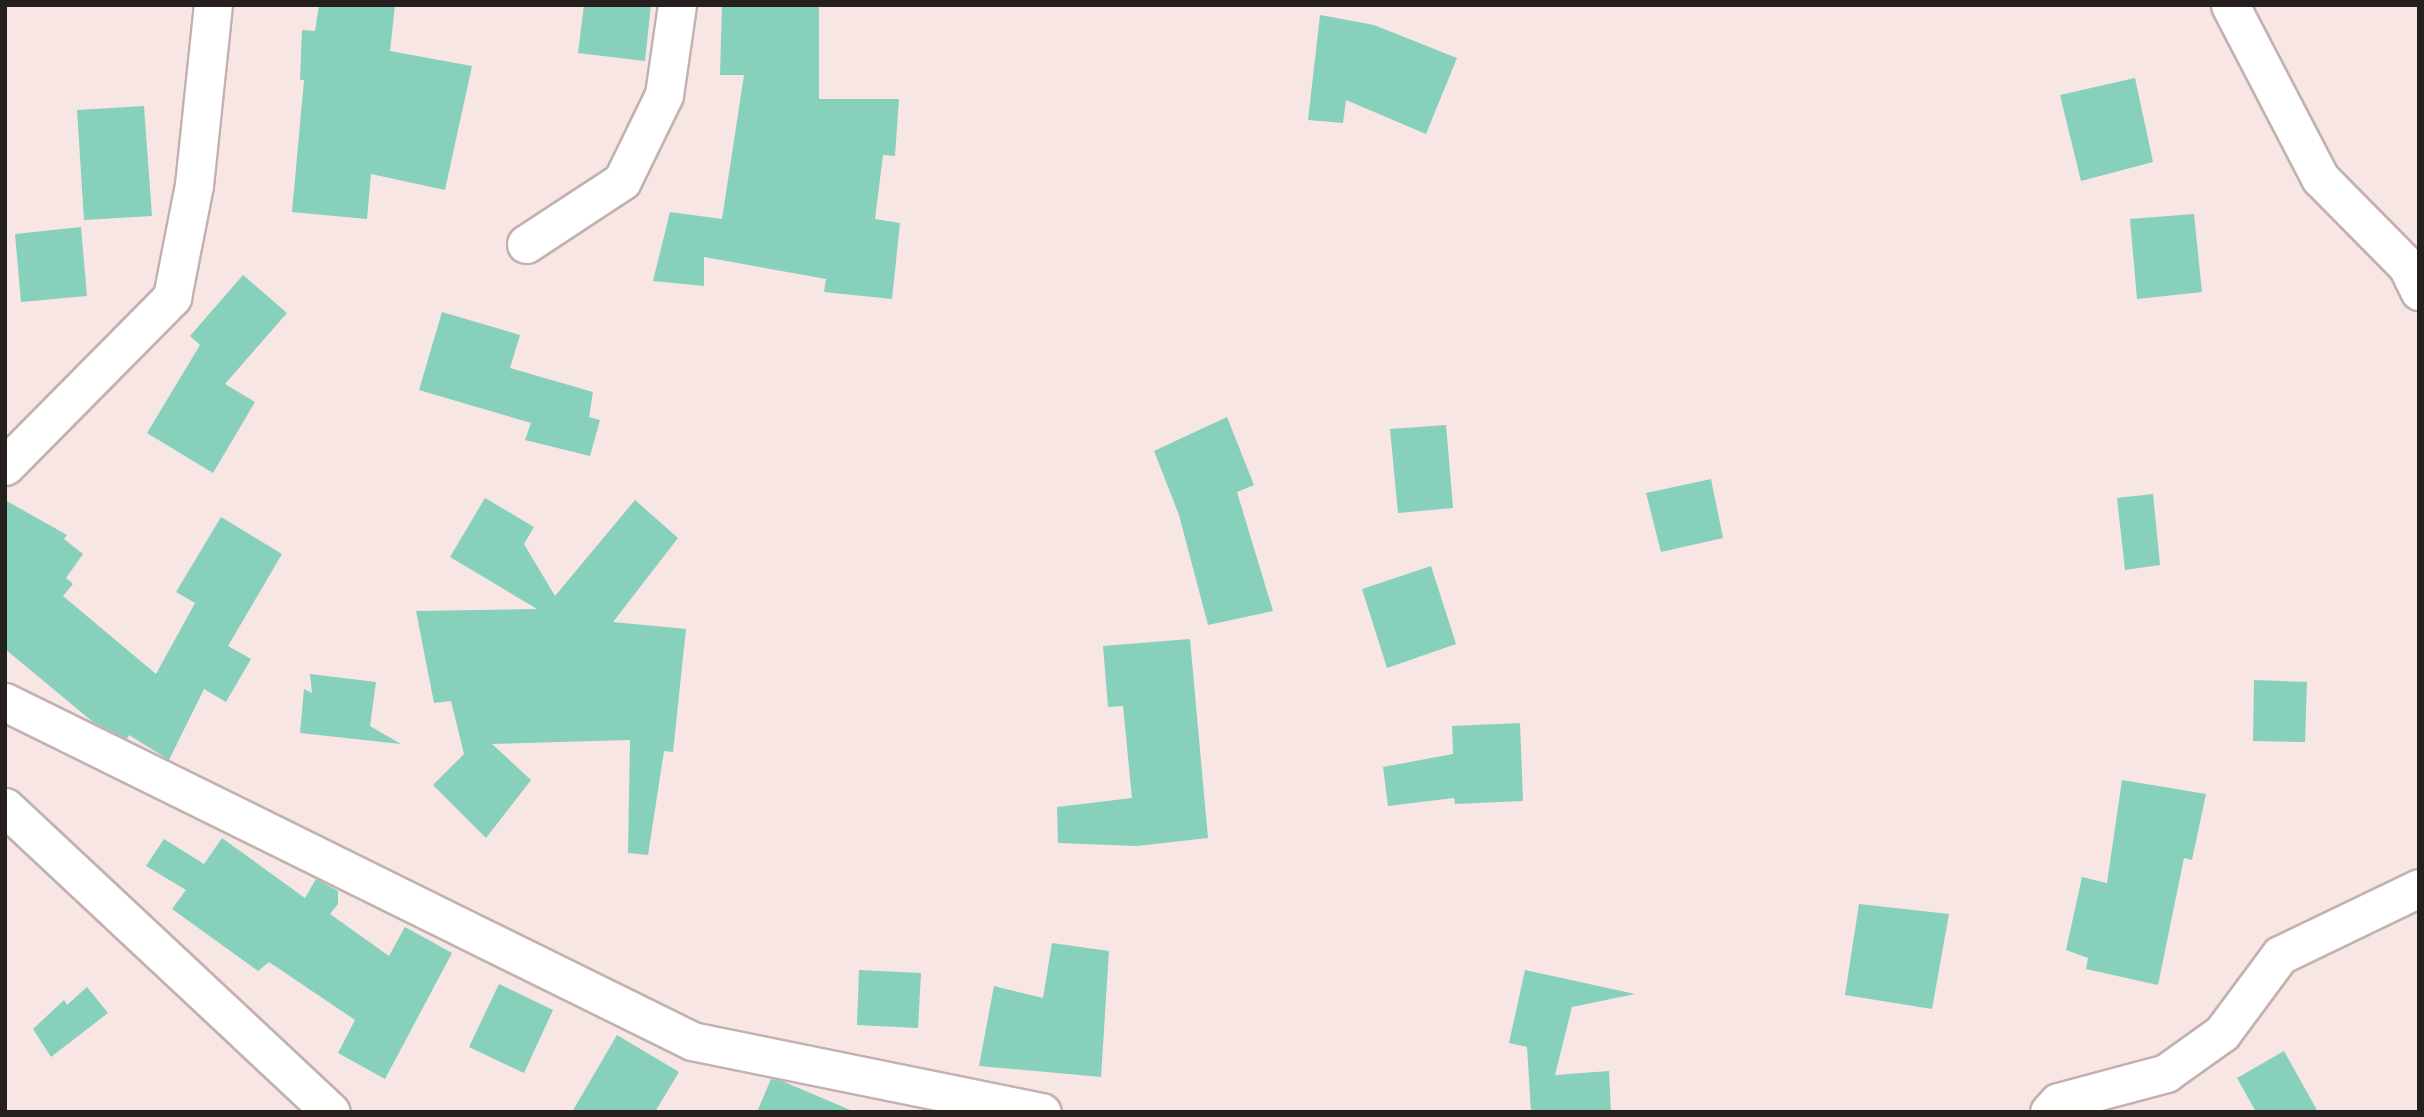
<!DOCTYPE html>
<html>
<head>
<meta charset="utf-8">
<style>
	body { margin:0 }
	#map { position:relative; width:2424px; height:1117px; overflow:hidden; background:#f8e6e5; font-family:"Archivo Narrow",sans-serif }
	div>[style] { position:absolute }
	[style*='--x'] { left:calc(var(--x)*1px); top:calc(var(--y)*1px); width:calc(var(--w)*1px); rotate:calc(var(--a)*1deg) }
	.building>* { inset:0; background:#86d0bc }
	.roads { filter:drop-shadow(2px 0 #c3b1b0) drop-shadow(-2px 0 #c3b1b0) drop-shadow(0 2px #c3b1b0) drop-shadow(0 -2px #c3b1b0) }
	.street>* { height:37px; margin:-18.5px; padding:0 18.5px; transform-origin:18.5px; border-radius:18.5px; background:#fff }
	span { translate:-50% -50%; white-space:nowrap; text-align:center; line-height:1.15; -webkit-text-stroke:5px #fff; paint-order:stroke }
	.frame { position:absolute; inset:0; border:7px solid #251f1e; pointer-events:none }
</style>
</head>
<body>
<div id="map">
	<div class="building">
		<div style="clip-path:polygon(319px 5px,395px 5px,390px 51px,472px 66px,445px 190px,371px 174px,367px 219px,292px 212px,304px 80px,300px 80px,302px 30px,315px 31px)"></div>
		<div style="clip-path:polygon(584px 5px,651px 5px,645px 61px,578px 53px)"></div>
		<div style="clip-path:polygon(722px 5px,819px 5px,819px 99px,899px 99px,895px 156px,883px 155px,875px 219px,900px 223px,892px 299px,824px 292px,826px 279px,704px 257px,704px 286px,653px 281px,670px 212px,722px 219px,744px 75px,720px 75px)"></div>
		<div style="clip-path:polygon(1320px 15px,1374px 25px,1457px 58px,1426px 134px,1346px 100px,1343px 123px,1308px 120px)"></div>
		<div style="clip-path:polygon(2135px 78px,2153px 162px,2081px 181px,2060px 95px)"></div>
		<div style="clip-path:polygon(144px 106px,152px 216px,84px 220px,77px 110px)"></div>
		<div style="clip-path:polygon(2194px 214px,2202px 292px,2137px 299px,2130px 219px)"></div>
		<div style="clip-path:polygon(81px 227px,87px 296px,21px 302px,15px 234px)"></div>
		<div style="clip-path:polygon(243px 275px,287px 313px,225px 384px,255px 402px,213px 473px,147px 433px,200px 345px,190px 336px)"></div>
		<div style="clip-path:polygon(442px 312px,520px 335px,510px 368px,593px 392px,589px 417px,600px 420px,590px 456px,525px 440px,531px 423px,419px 390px)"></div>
		<div style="clip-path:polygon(1227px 417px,1254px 485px,1237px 492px,1273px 611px,1208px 625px,1179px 515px,1154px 451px)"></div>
		<div style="clip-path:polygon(1446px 425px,1453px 508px,1398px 513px,1390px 429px)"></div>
		<div style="clip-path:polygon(1711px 479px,1723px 538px,1661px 552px,1646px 493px)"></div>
		<div style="clip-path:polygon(2153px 494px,2160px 565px,2125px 570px,2117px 498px)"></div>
		<div style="clip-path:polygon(485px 498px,534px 527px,524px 544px,555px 596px,635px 500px,678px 538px,613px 622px,686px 629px,673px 752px,664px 751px,648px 855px,628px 853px,630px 740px,492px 744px,531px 780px,486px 838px,433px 785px,464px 754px,451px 701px,434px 703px,416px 611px,537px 609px,450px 557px)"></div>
		<div style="clip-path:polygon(5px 500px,67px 535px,64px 539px,83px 554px,66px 578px,73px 584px,63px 596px,156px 674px,195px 603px,176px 592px,221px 517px,282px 554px,228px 646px,251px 659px,226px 702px,204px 689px,169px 760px,129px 735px,127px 739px,93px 722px,5px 649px)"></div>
		<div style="clip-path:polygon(1431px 566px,1456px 644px,1387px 668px,1362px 589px)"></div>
		<div style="clip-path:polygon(1190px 639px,1208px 838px,1137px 846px,1058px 843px,1057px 807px,1132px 798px,1123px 706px,1108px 707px,1103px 646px)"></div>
		<div style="clip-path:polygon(310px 674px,376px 682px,370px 726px,401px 744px,300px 733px,304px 689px,312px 693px)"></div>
		<div style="clip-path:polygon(2254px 680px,2307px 682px,2305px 742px,2253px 741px)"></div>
		<div style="clip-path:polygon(1520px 723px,1523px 801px,1455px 804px,1454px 798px,1388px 806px,1383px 767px,1453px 754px,1452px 726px)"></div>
		<div style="clip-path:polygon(2122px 780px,2206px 794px,2192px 860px,2184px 858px,2158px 985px,2086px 969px,2088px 958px,2066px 950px,2082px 877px,2107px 883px)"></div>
		<div style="clip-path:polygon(222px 838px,305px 898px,316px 879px,338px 891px,338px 904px,330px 914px,389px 956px,405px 927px,452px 953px,385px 1079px,338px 1053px,355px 1020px,269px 962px,258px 971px,172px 909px,186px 890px,146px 866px,164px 839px,204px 864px)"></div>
		<div style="clip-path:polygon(1859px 904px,1949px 914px,1932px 1009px,1845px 995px)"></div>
		<div style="clip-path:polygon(1052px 943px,1109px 951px,1101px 1077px,979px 1066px,994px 986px,1043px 998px)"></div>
		<div style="clip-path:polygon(859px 970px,921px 973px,918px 1028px,857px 1025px)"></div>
		<div style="clip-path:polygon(1525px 970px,1635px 994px,1572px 1007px,1555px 1075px,1609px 1071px,1611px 1112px,1531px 1112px,1527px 1047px,1509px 1043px)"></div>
		<div style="clip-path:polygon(499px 984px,553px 1010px,524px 1073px,469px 1047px)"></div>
		<div style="clip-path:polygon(87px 987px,108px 1013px,51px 1057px,33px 1029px,64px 1000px,67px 1005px)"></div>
		<div style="clip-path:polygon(617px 1035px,679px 1072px,655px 1112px,572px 1112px)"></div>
		<div style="clip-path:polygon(2284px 1051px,2318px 1112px,2256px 1112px,2237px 1078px)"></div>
		<div style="clip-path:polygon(771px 1079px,782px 1081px,855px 1112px,757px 1112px)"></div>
	</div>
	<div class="roads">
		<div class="street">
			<div style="--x:2230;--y:5;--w:195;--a:62.5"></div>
			<div style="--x:2320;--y:178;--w:124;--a:45.3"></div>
			<div style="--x:2407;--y:266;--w:28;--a:64"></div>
			<div style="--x:526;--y:244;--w:115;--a:-33.3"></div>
			<div style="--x:622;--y:181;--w:96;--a:-64"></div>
			<div style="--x:664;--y:95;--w:91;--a:-81.8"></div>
			<div style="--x:5;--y:466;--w:238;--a:-45.3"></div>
			<div style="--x:172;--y:297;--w:114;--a:-78.9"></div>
			<div style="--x:194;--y:185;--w:181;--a:-84"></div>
			<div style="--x:5;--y:702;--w:766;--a:26.26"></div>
			<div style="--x:692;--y:1041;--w:357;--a:11.5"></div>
			<div style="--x:5;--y:807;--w:446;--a:43.1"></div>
			<div style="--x:2049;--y:1112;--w:13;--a:-48"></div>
			<div style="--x:2058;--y:1102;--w:112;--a:-15"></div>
			<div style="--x:2166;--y:1073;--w:69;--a:-35.5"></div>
			<div style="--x:2222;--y:1033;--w:97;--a:-53.4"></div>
			<div style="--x:2280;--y:955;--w:154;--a:-25.7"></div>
		</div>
	</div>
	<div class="frame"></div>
</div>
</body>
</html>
